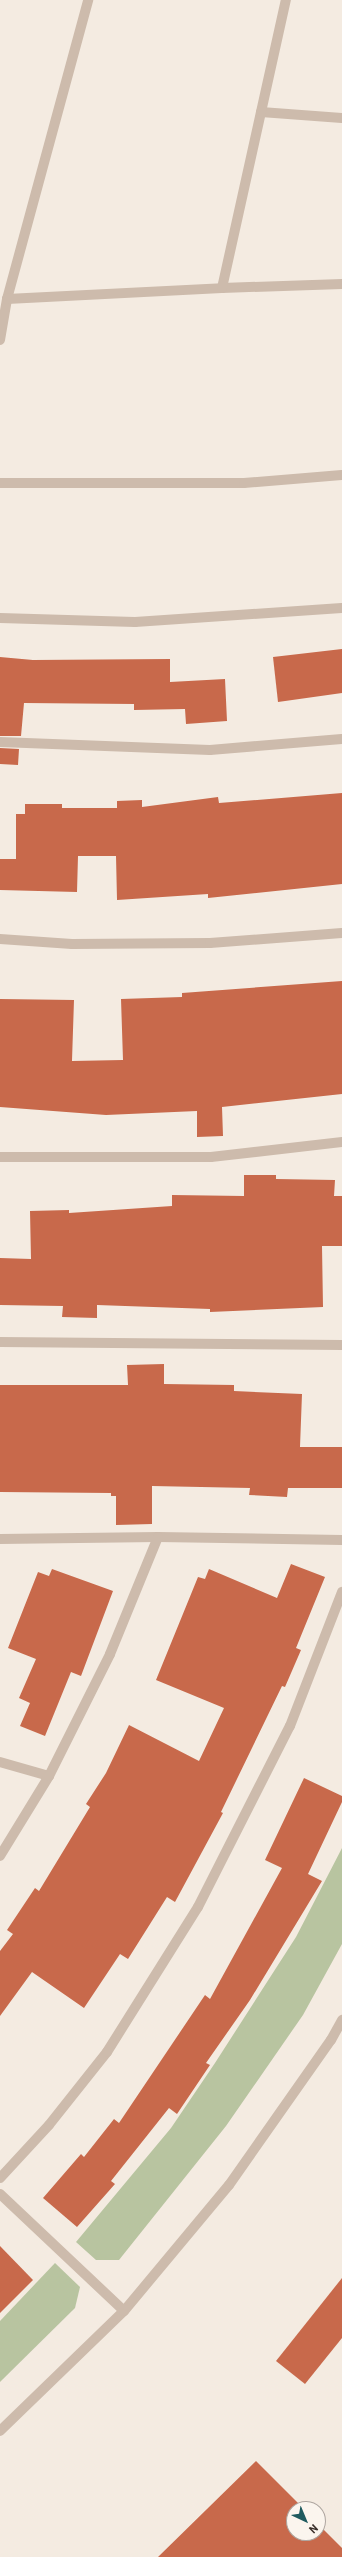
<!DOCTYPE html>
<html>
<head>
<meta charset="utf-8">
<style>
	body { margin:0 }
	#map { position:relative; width:342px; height:2557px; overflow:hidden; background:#f4ebe1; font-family:Barlow,sans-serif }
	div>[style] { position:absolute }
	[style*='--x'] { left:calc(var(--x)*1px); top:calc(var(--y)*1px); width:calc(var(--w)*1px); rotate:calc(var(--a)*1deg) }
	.green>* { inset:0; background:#b8c4a0 }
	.building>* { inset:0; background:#c8694b }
	.minor>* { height:10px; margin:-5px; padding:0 5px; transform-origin:5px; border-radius:5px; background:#cdbbac }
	span { translate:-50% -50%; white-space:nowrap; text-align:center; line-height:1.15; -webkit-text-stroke:4px #fbf5ee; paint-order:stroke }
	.north { position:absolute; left:286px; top:2501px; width:40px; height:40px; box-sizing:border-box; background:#fbf5ee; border:1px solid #aea6a0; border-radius:50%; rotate:136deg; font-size:11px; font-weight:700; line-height:16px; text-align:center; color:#3b302b }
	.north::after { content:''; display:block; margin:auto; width:14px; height:18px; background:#1f5a5e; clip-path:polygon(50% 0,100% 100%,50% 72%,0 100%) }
</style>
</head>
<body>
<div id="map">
	<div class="green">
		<div style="clip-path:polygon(342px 1848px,342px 1944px,303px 2015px,226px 2126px,119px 2260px,96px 2260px,76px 2242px,171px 2128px,215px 2063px,296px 1937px)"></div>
		<div style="clip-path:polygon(55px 2263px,80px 2287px,75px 2308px,0 2382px,0 2321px)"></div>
	</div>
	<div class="building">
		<div style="clip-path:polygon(342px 649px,342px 693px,278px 702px,273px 657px)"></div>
		<div style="clip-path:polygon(0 657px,33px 660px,170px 659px,170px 682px,225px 679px,227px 721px,186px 724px,185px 709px,134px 710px,134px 704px,24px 703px,21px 736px,0 736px)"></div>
		<div style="clip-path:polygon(0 748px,19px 749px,18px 765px,0 764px)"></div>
		<div style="clip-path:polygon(342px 793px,342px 884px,208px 898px,208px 894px,117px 900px,116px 856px,78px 856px,77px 892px,0 890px,0 859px,16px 859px,16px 814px,25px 814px,25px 804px,62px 804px,62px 808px,117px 808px,117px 801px,142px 800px,142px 807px,218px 797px,219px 803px)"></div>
		<div style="clip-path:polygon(342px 981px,342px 1094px,222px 1107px,223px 1136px,197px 1137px,197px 1111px,106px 1115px,0 1107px,0 999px,74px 1000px,72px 1061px,123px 1060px,121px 999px,182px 997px,182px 993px)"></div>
		<div style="clip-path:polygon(244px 1175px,276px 1175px,276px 1179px,335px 1180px,334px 1196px,342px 1196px,342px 1246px,322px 1246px,323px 1307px,210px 1312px,210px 1309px,97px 1305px,97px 1318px,62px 1317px,63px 1306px,0 1305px,0 1258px,31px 1259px,30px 1211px,69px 1210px,69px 1213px,172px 1206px,172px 1195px,244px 1196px)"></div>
		<div style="clip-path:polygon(164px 1364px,164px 1384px,234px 1385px,234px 1391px,302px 1394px,300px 1447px,342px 1447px,342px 1488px,288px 1488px,287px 1497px,249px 1495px,250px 1488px,152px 1486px,152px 1524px,116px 1525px,116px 1496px,111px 1496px,111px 1493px,0 1492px,0 1385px,128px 1385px,127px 1365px)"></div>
		<div style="clip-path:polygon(291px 1564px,325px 1577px,296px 1648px,301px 1650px,285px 1687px,282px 1686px,221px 1812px,223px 1813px,175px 1902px,167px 1897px,128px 1959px,120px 1954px,84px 2008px,32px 1972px,0 2016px,0 1951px,13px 1934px,7px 1930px,35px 1888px,39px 1891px,90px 1807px,86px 1804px,106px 1773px,129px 1725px,199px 1761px,224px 1708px,156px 1680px,198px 1577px,205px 1579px,209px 1569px,277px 1598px)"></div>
		<div style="clip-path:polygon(52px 1569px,113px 1591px,81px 1676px,71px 1672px,45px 1736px,20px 1726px,30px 1703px,19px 1698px,36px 1659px,8px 1648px,38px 1572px,49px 1576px)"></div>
		<div style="clip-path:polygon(304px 1778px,342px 1796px,342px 1802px,308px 1874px,322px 1881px,250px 2000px,206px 2063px,210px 2065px,177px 2114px,169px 2108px,111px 2181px,115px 2184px,77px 2227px,43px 2198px,81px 2154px,84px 2157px,114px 2119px,119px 2123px,205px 1995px,210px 1999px,282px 1868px,265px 1860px)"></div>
		<div style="clip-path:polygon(0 2246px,33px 2280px,0 2313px)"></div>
		<div style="clip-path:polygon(342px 2278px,342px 2338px,305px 2384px,276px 2361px)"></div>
		<div style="clip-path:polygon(256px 2461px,304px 2509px,294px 2509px,294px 2533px,318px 2533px,318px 2524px,342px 2548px,342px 2557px,158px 2557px)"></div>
	</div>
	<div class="minor">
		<div style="--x:261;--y:112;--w:81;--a:4.2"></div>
		<div style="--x:222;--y:288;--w:120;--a:-1.9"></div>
		<div style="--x:7;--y:299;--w:310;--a:-74.8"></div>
		<div style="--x:0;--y:340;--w:42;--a:-80.3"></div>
		<div style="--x:7;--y:299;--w:215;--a:-2.9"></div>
		<div style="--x:222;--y:288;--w:295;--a:-77.5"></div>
		<div style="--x:0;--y:483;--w:244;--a:0"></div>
		<div style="--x:244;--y:483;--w:98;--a:-4.7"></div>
		<div style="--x:0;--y:618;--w:135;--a:1.7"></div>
		<div style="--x:135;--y:622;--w:207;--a:-3.9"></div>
		<div style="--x:0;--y:742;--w:210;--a:2.2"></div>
		<div style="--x:210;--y:750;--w:132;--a:-4.8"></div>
		<div style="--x:0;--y:939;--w:72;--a:4"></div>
		<div style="--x:72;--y:944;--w:138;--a:-0.4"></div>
		<div style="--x:210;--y:943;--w:132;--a:-4.3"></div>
		<div style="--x:0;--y:1157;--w:211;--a:0"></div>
		<div style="--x:211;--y:1157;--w:132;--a:-6.5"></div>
		<div style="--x:0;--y:1342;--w:342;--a:0.5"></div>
		<div style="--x:0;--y:1539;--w:158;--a:-0.7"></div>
		<div style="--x:158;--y:1537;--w:184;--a:0.9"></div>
		<div style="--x:0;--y:1762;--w:51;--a:15.9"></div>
		<div style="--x:0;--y:1856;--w:94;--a:-58.5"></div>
		<div style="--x:49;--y:1776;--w:136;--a:-63.4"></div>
		<div style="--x:110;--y:1654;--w:126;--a:-67.7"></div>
		<div style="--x:0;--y:2178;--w:72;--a:-47.2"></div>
		<div style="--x:49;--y:2125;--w:93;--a:-51.5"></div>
		<div style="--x:107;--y:2052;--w:171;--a:-57.9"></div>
		<div style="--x:198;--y:1907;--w:203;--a:-63.1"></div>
		<div style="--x:290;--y:1726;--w:144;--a:-68.8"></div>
		<div style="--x:0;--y:2194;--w:170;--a:43.3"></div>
		<div style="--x:0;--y:2431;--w:173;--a:-44.1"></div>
		<div style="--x:124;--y:2311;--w:164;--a:-50.2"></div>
		<div style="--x:229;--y:2185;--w:177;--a:-54.9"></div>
		<div style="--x:331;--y:2040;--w:23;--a:-61"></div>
	</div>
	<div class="north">N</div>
</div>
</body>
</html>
